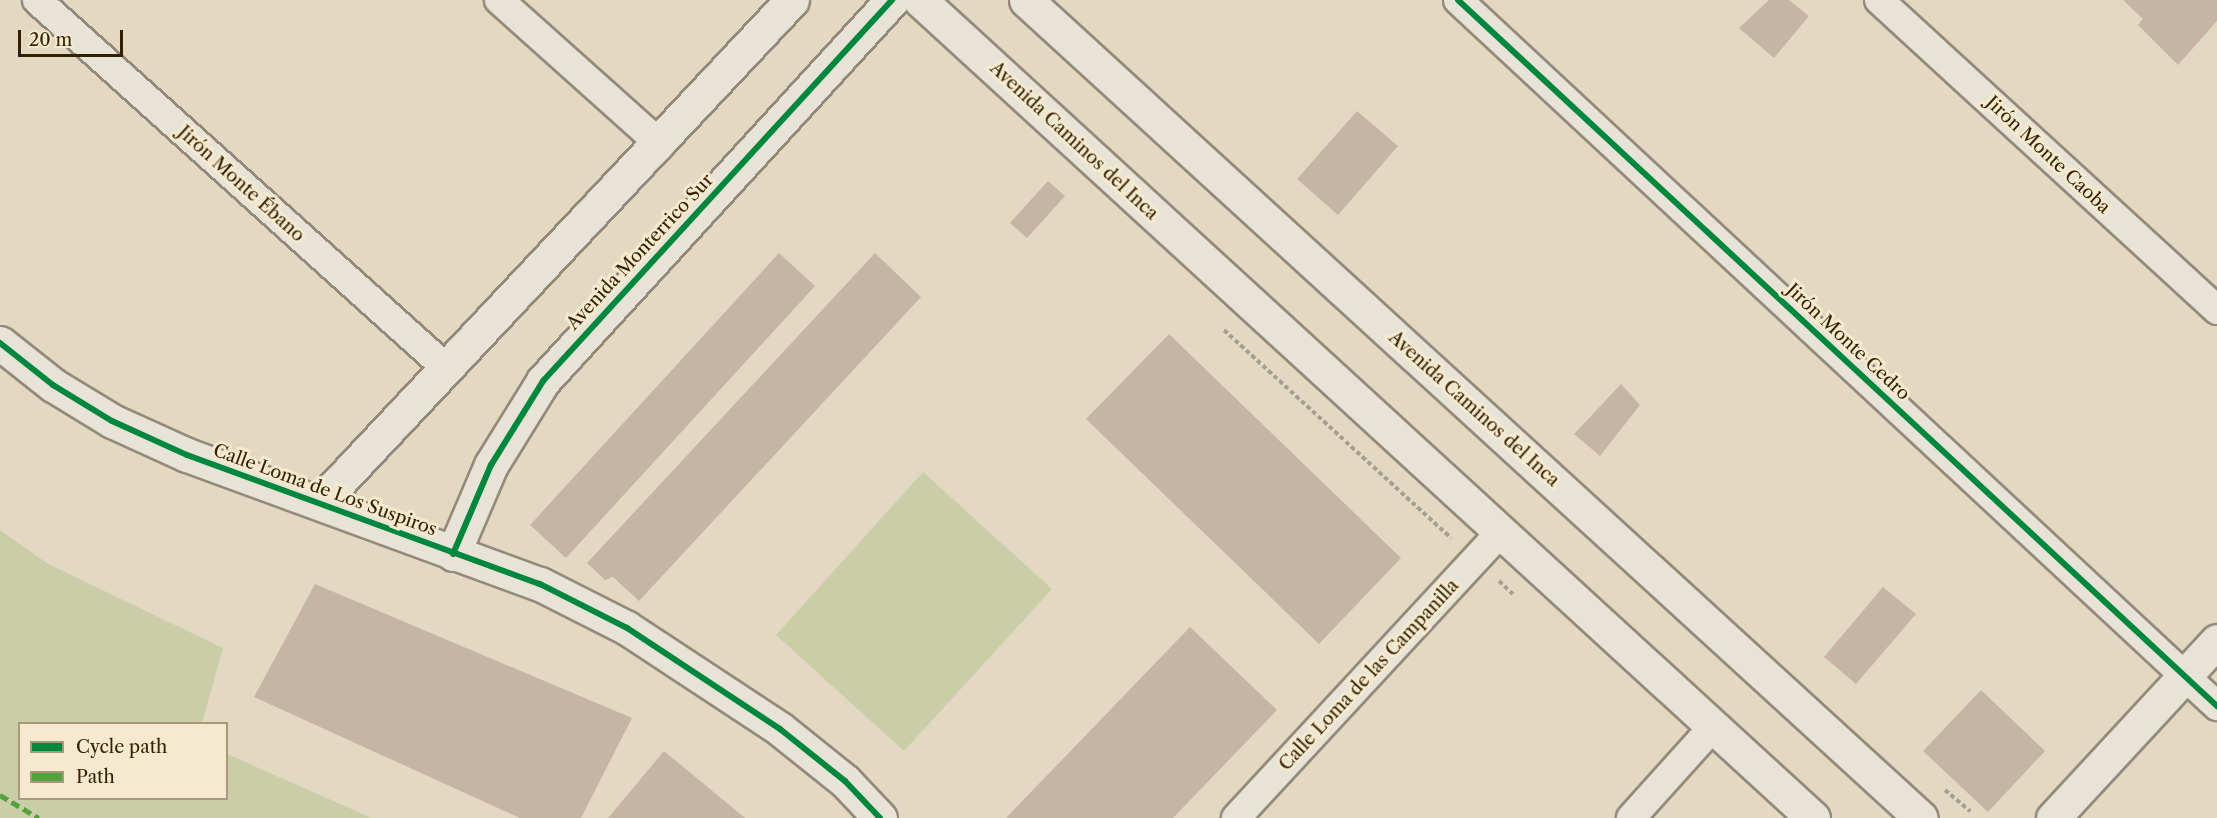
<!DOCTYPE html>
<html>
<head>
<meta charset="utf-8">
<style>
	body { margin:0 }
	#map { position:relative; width:2217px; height:818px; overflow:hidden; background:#e3d9c2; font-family:"Libre Caslon Text",serif }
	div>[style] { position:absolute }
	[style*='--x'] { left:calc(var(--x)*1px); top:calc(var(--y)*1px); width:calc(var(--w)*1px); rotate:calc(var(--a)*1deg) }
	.green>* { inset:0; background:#c9cda8 }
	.building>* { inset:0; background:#c6b5a4 }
	.path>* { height:4px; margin-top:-2px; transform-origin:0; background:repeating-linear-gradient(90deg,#a59e92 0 4.5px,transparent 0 7.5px) }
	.roads { filter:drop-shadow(2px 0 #938a7a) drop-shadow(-2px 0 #938a7a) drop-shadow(0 2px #938a7a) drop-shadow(0 -2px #938a7a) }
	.minor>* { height:28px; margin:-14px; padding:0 14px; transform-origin:14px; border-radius:14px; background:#e8e3d7 }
	.tertiary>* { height:33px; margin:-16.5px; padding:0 16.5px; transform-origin:16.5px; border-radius:16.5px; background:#e8e3d7 }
	.secondary>* { height:33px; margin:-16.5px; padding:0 16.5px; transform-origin:16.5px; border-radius:16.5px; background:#e8e3d7 }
	.quiet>* { height:4.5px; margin-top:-2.25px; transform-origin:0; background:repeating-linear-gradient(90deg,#53a23c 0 9px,transparent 0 13.5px) }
	.cycleway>* { height:6px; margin:-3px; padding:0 3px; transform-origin:3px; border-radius:3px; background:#00873e }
	span { translate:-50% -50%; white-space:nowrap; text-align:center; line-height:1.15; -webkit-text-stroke:6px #f5eacf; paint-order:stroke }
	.street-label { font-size:18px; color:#341f00 }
	.legend { position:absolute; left:18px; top:722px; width:210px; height:78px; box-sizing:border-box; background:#f5eacf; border:2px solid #a8997c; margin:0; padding:8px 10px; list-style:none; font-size:18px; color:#341f00 }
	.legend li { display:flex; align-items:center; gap:12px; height:30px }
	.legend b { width:30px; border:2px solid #a8997c }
	.scale { position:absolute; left:18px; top:30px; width:105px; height:27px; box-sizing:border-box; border:3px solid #341f00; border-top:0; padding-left:8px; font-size:18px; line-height:21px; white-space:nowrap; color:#341f00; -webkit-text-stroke:4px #f5eacf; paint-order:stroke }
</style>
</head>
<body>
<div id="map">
	<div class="green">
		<div style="clip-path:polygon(923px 472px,1052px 589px,904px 751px,776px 635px)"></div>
		<div style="clip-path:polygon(0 530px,48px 564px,223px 648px,202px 723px,20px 724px,20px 798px,226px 798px,227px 754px,372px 818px,0 818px)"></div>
	</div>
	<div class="building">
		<div style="clip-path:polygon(1769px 0,1789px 0,1809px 16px,1774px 58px,1739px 28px)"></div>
		<div style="clip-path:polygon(2123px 0,2217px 0,2217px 21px,2178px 65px,2138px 25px,2143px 19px)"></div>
		<div style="clip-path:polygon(1357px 111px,1398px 146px,1338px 215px,1297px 179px)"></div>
		<div style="clip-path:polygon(1048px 181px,1065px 196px,1027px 238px,1010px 223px)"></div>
		<div style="clip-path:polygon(779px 253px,815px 286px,566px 558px,530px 525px)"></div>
		<div style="clip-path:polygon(875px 253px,921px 297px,639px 601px,613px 577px,605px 580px,587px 563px)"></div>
		<div style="clip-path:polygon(1169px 334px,1401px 558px,1319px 644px,1086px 419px)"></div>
		<div style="clip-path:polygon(1621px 384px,1640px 405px,1600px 456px,1574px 434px)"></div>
		<div style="clip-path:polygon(315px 584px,632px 718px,581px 818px,520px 818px,254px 697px)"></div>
		<div style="clip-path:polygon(1883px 587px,1916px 614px,1856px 684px,1824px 657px)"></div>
		<div style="clip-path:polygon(1190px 627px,1277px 710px,1173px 818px,1006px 818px)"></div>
		<div style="clip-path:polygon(1981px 690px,2045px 751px,1988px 812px,1923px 751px)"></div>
		<div style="clip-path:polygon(664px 751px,745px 818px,608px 818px)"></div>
	</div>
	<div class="path">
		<div style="--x:1224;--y:330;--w:308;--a:42.5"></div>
		<div style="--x:1499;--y:581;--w:19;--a:43"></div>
		<div style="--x:1945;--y:790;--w:33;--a:40"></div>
	</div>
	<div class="roads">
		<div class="minor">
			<div style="--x:37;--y:0;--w:549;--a:41.97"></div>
			<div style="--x:499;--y:0;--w:217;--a:41.8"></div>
			<div style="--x:1458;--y:0;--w:1037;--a:42.93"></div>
			<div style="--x:1879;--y:0;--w:459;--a:42.5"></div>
			<div style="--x:1236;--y:818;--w:390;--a:-47.2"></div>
			<div style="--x:1631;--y:818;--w:122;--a:-48"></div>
		</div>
		<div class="tertiary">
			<div style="--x:0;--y:343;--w:68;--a:38.4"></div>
			<div style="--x:53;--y:385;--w:69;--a:31.4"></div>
			<div style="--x:112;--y:421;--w:82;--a:24.4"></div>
			<div style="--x:187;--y:455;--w:376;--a:20.1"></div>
			<div style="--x:540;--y:584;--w:97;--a:26.8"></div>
			<div style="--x:627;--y:628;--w:183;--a:33.4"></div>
			<div style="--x:780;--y:729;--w:83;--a:38.7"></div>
			<div style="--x:845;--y:781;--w:51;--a:46.6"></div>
			<div style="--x:322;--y:500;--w:686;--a:-46.77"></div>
			<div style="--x:453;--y:554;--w:97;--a:-66.9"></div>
			<div style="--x:491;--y:465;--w:99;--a:-58.2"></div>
			<div style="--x:543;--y:381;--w:517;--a:-47.51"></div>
			<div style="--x:2053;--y:818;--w:241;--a:-47.2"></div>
		</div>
		<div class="secondary">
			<div style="--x:920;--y:0;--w:1211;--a:42.49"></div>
			<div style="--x:1026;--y:0;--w:1212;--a:42.43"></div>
		</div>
	</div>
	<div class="quiet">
		<div style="--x:0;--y:795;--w:45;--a:30.5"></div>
	</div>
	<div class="cycleway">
		<div style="--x:1458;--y:0;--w:1037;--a:42.93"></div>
		<div style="--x:0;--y:343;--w:68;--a:38.4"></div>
		<div style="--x:53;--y:385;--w:69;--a:31.4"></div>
		<div style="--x:112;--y:421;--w:82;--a:24.4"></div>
		<div style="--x:187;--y:455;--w:376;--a:20.1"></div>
		<div style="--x:540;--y:584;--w:97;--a:26.8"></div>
		<div style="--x:627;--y:628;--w:183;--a:33.4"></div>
		<div style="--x:780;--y:729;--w:83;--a:38.7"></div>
		<div style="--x:845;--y:781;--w:51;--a:46.6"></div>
		<div style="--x:453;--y:554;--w:97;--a:-66.9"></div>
		<div style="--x:491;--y:465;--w:99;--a:-58.2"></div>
		<div style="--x:543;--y:381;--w:517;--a:-47.51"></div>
	</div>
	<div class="street-label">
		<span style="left:1074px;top:141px;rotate:43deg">Avenida Caminos del Inca</span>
		<span style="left:2048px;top:155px;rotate:43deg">Jirón Monte Caoba</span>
		<span style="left:241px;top:184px;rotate:42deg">Jirón Monte Ébano</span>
		<span style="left:640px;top:252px;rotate:-47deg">Avenida Monterrico Sur</span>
		<span style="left:1848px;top:342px;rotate:43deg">Jirón Monte Cedro</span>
		<span style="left:1474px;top:409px;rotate:42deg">Avenida Caminos del Inca</span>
		<span style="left:325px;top:490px;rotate:20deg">Calle Loma de Los Suspiros</span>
		<span style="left:1369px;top:675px;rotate:-47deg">Calle Loma de las Campanilla</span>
	</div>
	<ul class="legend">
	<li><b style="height:8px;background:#00873e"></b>Cycle path</li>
	<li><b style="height:8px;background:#53a23c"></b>Path</li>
	</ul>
	<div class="scale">20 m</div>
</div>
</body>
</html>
